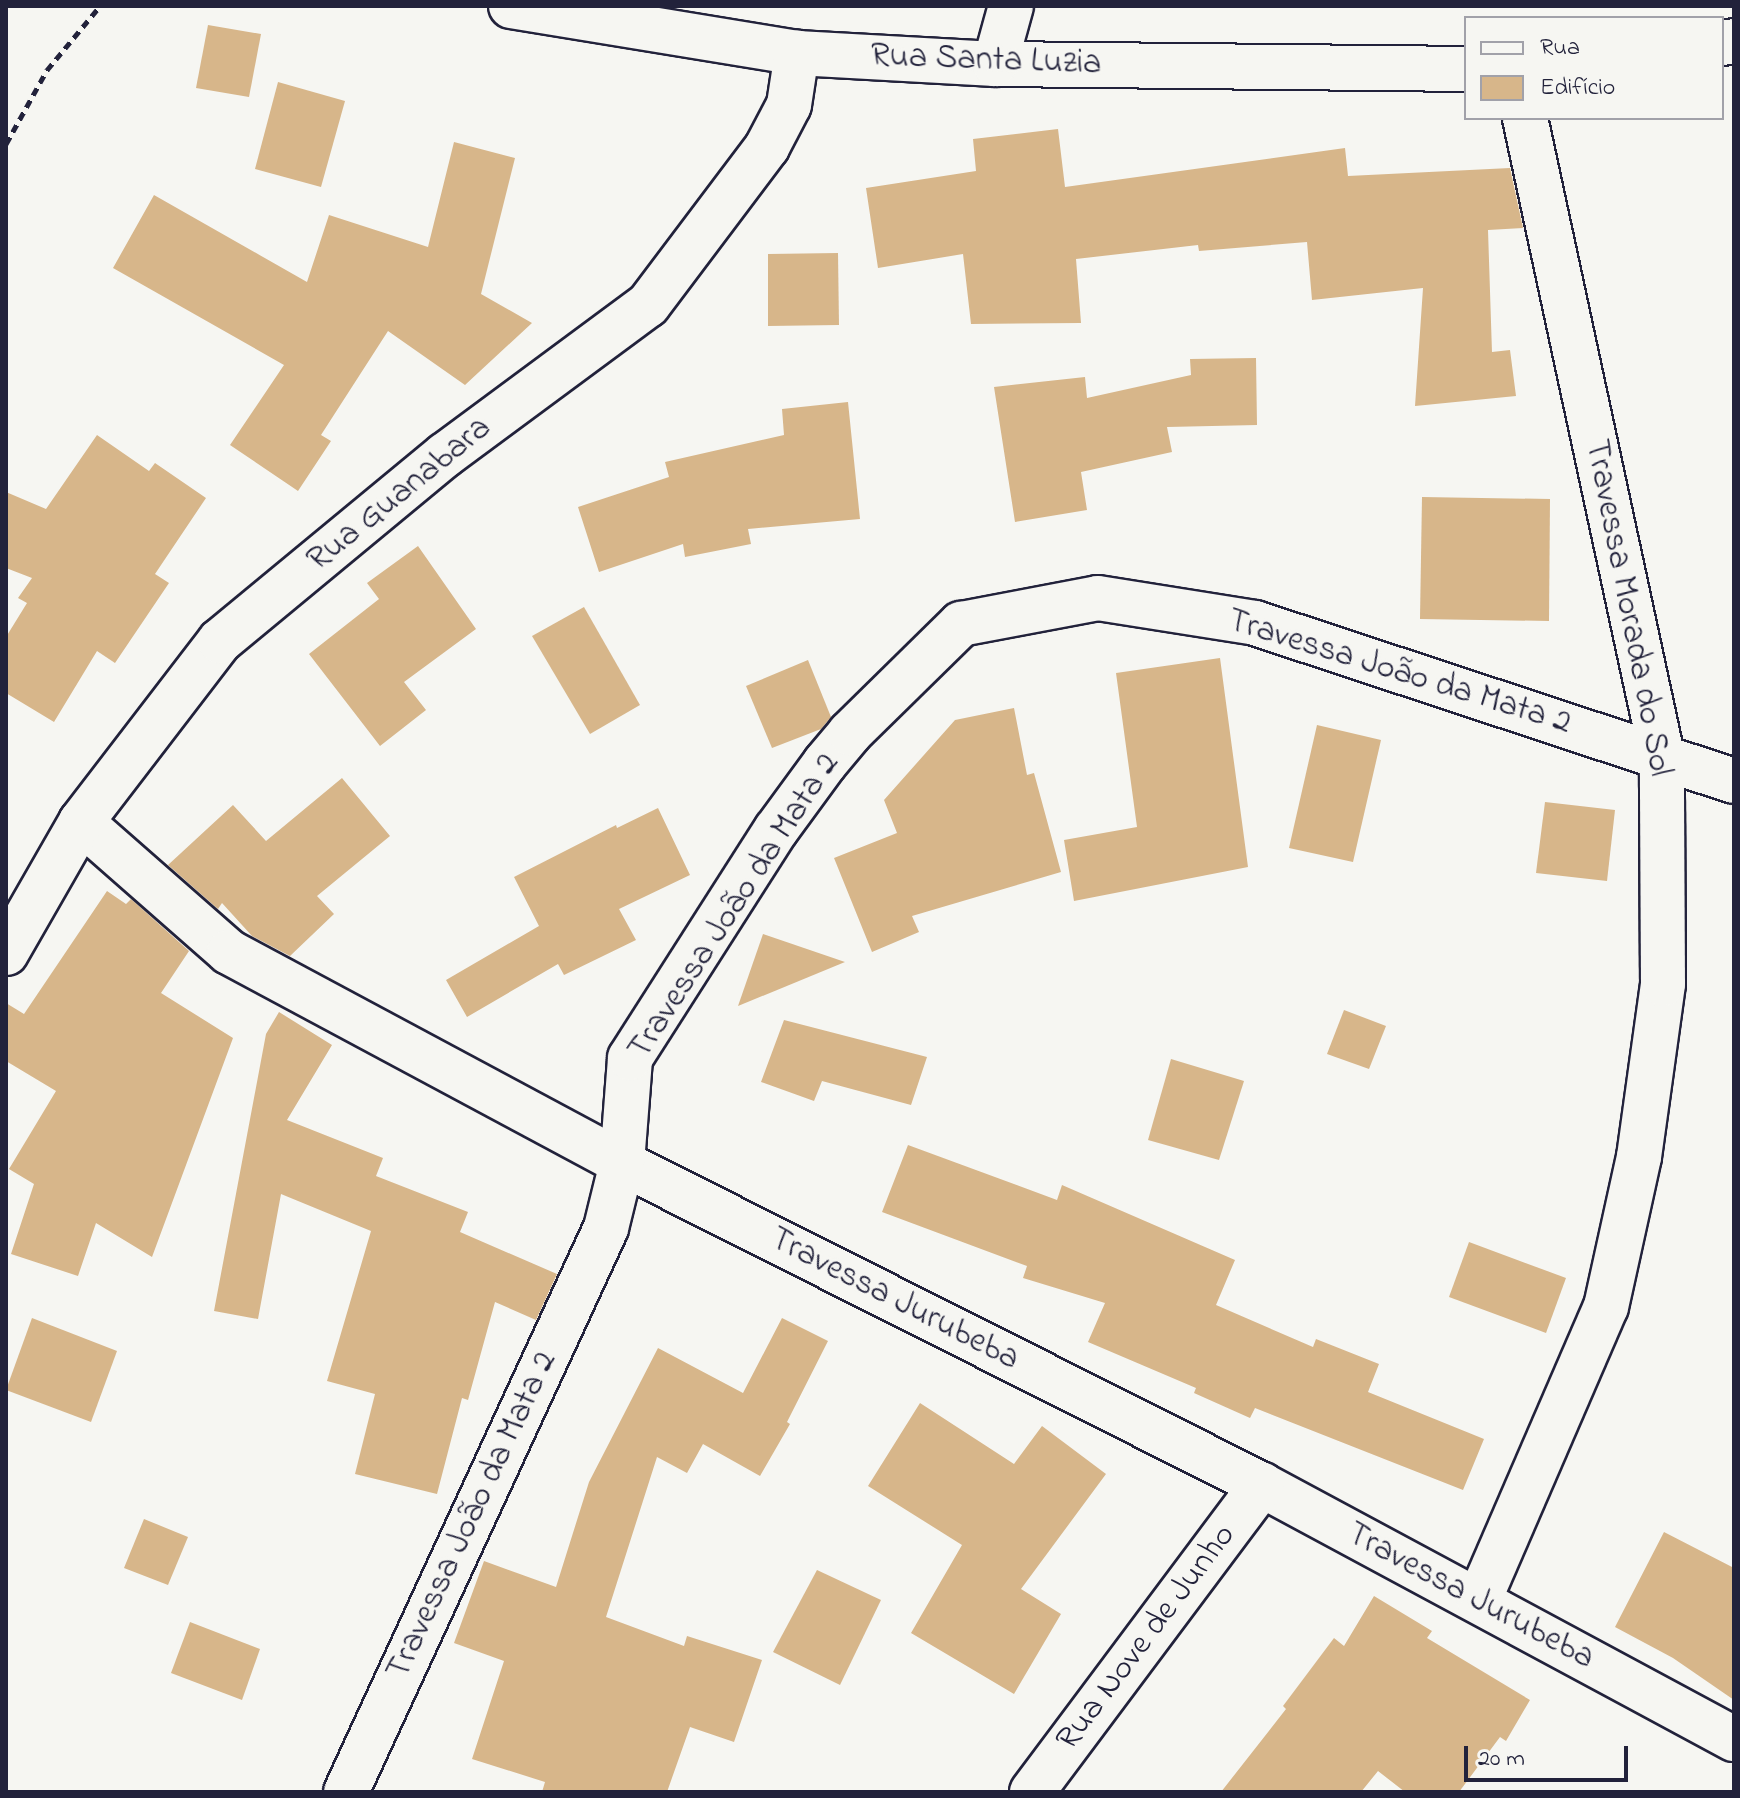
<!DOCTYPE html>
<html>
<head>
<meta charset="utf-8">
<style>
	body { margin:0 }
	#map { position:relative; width:1740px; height:1798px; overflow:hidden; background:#f6f6f2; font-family:"Indie Flower",sans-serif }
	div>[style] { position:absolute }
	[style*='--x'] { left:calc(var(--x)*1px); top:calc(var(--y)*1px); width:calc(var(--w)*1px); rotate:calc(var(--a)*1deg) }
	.building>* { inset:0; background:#d7b68a }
	.path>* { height:5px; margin-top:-2.5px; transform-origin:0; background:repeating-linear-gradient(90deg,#22223b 0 8px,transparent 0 14px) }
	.roads { filter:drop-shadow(2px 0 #22223b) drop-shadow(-2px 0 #22223b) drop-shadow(0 2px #22223b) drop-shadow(0 -2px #22223b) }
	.minor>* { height:44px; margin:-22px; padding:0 22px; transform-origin:22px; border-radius:22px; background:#f6f6f2 }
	span { translate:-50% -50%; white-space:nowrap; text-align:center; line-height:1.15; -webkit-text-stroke:6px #f6f6f2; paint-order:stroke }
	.street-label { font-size:34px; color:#22223b }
	.frame { position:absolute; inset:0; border:8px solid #22223b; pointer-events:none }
	.legend { position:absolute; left:1464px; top:16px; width:260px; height:104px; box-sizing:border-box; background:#f6f6f2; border:2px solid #a1a1a9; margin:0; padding:10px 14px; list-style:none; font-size:24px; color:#22223b }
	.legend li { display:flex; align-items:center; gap:16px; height:40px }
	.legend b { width:40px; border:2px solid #a1a1a9 }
	.scale { position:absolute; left:1464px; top:1746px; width:164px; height:36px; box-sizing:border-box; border:4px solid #22223b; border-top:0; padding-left:10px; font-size:24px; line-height:28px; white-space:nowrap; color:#22223b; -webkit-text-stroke:6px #f6f6f2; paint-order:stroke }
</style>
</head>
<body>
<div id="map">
	<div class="building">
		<div style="clip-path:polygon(208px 25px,261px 34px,249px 97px,196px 88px)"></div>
		<div style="clip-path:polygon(278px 82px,345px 101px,321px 187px,255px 169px)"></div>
		<div style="clip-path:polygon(1058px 129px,1065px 187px,1345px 148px,1348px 176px,1510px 168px,1523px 228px,1488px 230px,1492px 352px,1510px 350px,1516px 396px,1415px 406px,1423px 288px,1312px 300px,1307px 242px,1199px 251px,1198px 245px,1076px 259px,1081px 323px,971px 324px,963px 254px,878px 268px,866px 188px,976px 171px,973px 139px)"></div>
		<div style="clip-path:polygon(454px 142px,515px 158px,481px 294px,532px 323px,465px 385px,388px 331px,321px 435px,331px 441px,298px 491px,230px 445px,284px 365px,113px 268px,154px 195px,307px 282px,329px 215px,428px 247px)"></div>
		<div style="clip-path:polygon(838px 253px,839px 325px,768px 326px,768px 254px)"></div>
		<div style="clip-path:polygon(1256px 358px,1257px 425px,1167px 427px,1172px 452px,1081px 472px,1087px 510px,1015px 522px,994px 387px,1085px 377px,1087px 398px,1191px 375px,1190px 359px)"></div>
		<div style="clip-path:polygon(848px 402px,860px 519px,748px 529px,751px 544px,685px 557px,683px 544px,599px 572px,578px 507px,669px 477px,665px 462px,784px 435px,782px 409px)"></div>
		<div style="clip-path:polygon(97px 435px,149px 471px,155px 463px,206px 498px,155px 574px,169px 583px,115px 663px,97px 651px,54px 722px,6px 693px,6px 637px,27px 603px,18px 598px,32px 578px,6px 568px,6px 492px,46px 509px)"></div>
		<div style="clip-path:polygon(1422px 497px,1550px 499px,1549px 621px,1420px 619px)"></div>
		<div style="clip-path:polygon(418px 546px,476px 629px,404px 682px,426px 710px,380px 746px,309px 654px,379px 599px,367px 583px)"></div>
		<div style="clip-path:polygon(584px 607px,640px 705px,590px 734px,532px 636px)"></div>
		<div style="clip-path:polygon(1220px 658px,1248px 867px,1074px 901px,1064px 840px,1137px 827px,1116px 673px)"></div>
		<div style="clip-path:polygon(808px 660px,831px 717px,821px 729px,772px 748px,746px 686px)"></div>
		<div style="clip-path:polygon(1014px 708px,1027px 775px,1034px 773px,1061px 872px,912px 916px,919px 932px,872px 952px,834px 858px,897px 833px,884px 800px,955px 720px)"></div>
		<div style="clip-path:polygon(1317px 725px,1381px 740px,1353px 862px,1289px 848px)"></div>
		<div style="clip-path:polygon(342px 778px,390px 836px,317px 896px,334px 914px,290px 956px,252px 936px,222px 903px,218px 909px,168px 865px,233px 805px,266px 841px)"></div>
		<div style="clip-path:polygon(1545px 802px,1615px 810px,1607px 881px,1536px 873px)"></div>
		<div style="clip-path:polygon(658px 808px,690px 875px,619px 909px,636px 940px,564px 975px,558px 964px,467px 1017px,446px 980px,539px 926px,514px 877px,616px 825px,617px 828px)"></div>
		<div style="clip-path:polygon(107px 891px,126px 904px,131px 899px,189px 951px,161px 993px,233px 1038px,152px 1257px,96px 1223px,78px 1276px,11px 1254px,34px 1184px,9px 1169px,56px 1091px,6px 1061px,6px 1003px,24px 1014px)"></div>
		<div style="clip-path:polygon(763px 934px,845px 962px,738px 1006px)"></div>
		<div style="clip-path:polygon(1344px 1010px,1386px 1026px,1369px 1069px,1327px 1054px)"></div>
		<div style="clip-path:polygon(279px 1012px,332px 1045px,287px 1120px,383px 1158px,376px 1176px,468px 1212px,460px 1232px,557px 1274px,536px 1320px,495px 1302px,468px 1400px,462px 1398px,437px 1494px,355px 1474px,375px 1394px,327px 1381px,371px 1231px,281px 1194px,258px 1319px,214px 1311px,266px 1034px)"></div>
		<div style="clip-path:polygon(784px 1020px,927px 1057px,911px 1105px,822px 1081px,814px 1101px,761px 1082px)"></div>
		<div style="clip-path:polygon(1171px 1059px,1244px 1081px,1219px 1160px,1148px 1140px)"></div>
		<div style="clip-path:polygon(908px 1145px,1057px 1200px,1062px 1185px,1235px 1260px,1216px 1305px,1313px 1347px,1316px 1339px,1379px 1364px,1368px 1392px,1484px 1439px,1463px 1490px,1255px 1408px,1250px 1418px,1194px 1393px,1196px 1388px,1088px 1342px,1105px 1303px,1023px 1278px,1027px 1266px,882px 1212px)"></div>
		<div style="clip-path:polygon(1469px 1242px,1566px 1278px,1546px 1333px,1449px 1297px)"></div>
		<div style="clip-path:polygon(32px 1318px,117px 1351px,91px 1422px,6px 1390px)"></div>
		<div style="clip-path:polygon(782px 1318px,828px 1341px,787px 1422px,790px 1424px,760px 1476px,703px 1444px,687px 1473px,657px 1457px,606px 1617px,684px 1646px,687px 1636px,762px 1660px,734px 1742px,690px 1727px,667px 1792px,542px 1792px,545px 1782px,472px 1759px,504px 1661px,454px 1643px,484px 1561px,556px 1587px,589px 1482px,658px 1348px,743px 1393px)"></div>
		<div style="clip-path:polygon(920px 1403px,1014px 1464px,1042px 1426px,1106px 1474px,1021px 1589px,1061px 1614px,1014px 1694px,911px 1633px,962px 1545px,868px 1486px)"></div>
		<div style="clip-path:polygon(144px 1519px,188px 1537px,168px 1585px,124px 1568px)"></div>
		<div style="clip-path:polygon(1664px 1532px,1734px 1568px,1734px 1700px,1673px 1658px,1615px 1627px)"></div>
		<div style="clip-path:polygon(817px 1570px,881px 1600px,840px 1685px,773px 1652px)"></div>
		<div style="clip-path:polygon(1374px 1596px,1432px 1631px,1427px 1638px,1530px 1700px,1506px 1741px,1500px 1737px,1459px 1792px,1405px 1792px,1378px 1771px,1361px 1792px,1221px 1792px,1286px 1709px,1283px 1706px,1334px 1638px,1344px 1646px)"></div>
		<div style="clip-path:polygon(190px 1622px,260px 1649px,242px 1700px,171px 1673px)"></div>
	</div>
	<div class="path">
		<div style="--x:6;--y:144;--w:85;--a:-61"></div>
		<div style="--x:47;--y:70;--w:83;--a:-50.4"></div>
	</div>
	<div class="roads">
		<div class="minor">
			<div style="--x:511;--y:6;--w:290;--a:9.3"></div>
			<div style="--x:797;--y:53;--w:198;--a:3.2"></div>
			<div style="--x:995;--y:64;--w:471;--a:0.6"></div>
			<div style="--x:1722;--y:43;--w:12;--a:-9"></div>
			<div style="--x:995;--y:64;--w:60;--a:-74.6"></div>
			<div style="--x:81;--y:822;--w:197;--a:41.3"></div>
			<div style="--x:229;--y:952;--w:446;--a:28.2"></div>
			<div style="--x:622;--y:1163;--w:716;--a:26.71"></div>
			<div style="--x:1262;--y:1485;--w:536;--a:28.29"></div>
			<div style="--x:6;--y:953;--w:151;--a:-60.2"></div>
			<div style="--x:81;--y:822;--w:228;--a:-52.5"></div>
			<div style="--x:220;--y:641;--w:292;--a:-39.6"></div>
			<div style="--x:445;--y:455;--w:252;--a:-36.5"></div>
			<div style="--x:648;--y:305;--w:198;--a:-53"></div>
			<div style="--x:767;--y:147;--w:47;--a:-62.4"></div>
			<div style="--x:789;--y:105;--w:53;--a:-81.3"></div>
			<div style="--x:1479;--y:1600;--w:319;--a:-66.6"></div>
			<div style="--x:1606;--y:1307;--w:154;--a:-77.6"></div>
			<div style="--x:1639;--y:1157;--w:175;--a:-82.1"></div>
			<div style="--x:1663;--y:984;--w:228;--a:-90.3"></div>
			<div style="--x:1662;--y:756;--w:653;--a:-102.12"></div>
			<div style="--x:346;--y:1792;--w:621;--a:-65.25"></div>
			<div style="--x:606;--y:1228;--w:67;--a:-76.2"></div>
			<div style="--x:622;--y:1163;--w:105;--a:-85.6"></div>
			<div style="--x:630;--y:1058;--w:271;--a:-57.4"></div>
			<div style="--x:776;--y:830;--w:83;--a:-53.8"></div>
			<div style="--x:825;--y:763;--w:39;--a:-50"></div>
			<div style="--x:850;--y:733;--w:156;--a:-44.5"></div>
			<div style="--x:961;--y:624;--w:139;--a:-10.7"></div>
			<div style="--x:1098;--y:598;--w:159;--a:9"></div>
			<div style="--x:1255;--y:623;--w:504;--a:18.26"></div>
			<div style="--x:1032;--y:1792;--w:384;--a:-53.2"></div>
		</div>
	</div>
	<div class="street-label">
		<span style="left:986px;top:61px;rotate:2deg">Rua Santa Luzia</span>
		<span style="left:400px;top:495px;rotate:-39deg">Rua Guanabara</span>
		<span style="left:1627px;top:608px;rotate:79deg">Travessa Morada do Sol</span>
		<span style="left:1399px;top:673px;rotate:17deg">Travessa João da Mata 2</span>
		<span style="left:735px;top:907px;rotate:-57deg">Travessa João da Mata 2</span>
		<span style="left:894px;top:1300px;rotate:27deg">Travessa Jurubeba</span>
		<span style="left:473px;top:1516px;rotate:-65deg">Travessa João da Mata 2</span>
		<span style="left:1470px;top:1597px;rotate:28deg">Travessa Jurubeba</span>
		<span style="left:1147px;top:1638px;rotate:-53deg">Rua Nove de Junho</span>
	</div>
	<div class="frame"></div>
	<ul class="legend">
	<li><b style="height:10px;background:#f6f6f2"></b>Rua</li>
	<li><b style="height:22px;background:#d7b68a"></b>Edifício</li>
	</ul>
	<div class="scale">20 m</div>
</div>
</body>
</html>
